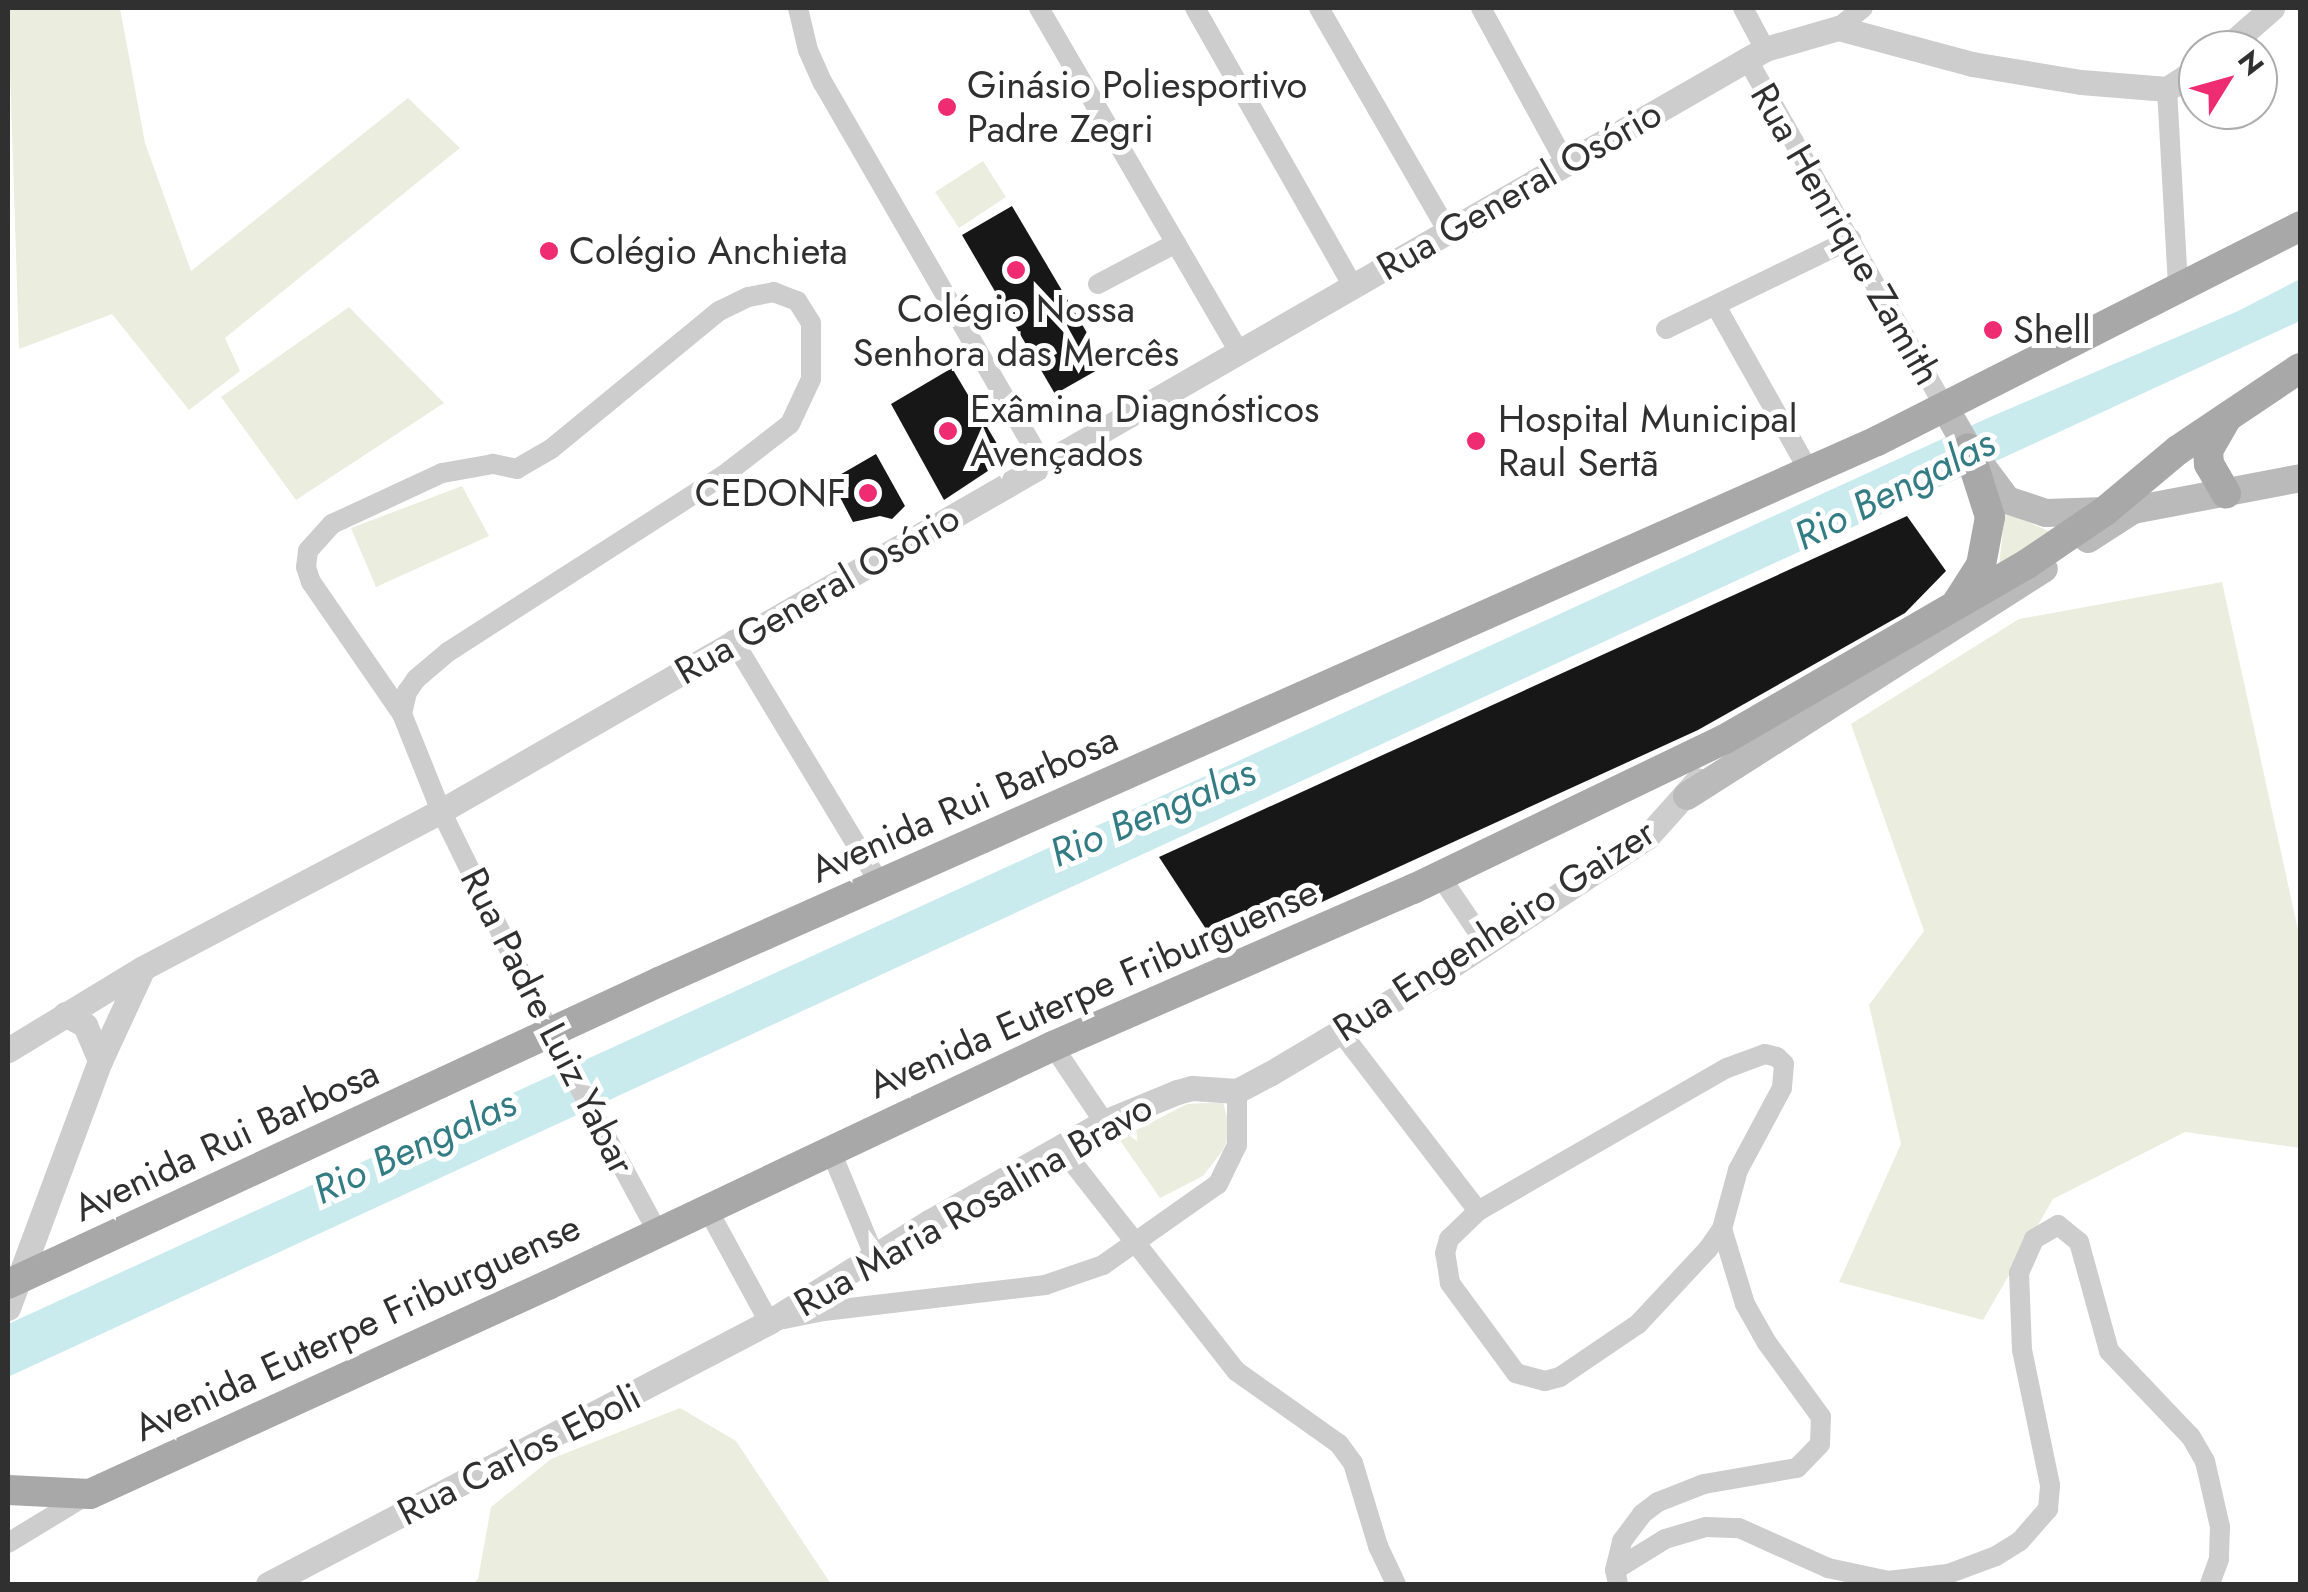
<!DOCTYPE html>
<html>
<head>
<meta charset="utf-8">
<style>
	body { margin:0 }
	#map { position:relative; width:2308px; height:1592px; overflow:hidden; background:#fff; font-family:Jost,sans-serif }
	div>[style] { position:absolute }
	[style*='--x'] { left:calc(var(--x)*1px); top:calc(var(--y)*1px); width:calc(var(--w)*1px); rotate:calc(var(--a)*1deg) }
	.green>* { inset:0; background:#ebeede }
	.water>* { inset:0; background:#caebee }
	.building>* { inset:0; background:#171717 }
	.minor>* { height:20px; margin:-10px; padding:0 10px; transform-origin:10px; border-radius:10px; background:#cdcdcd }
	.tertiary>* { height:25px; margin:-12.5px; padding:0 12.5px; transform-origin:12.5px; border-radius:12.5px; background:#cdcdcd }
	.secondary>* { height:28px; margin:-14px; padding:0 14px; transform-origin:14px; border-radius:14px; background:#bababa }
	.primary>* { height:30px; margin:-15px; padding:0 15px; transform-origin:15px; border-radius:15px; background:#a8a8a8 }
	.dots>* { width:28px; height:28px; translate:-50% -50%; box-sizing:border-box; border:5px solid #fff; border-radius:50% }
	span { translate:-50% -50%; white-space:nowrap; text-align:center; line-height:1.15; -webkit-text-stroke:10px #fff; paint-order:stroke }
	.poi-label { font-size:38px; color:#303030 }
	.left { translate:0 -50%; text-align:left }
	.right { translate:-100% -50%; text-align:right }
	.street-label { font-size:38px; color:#303030 }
	.water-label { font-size:40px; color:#337c84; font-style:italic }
	.frame { position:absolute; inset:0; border:10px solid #303030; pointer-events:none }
	.north { position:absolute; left:2178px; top:30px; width:100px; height:100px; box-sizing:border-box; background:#fff; border:2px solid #acacac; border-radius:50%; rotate:53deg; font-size:28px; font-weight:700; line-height:40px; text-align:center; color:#303030 }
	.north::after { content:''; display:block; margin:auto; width:35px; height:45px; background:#ef2b72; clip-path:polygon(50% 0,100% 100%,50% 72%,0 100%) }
</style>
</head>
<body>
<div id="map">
	<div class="green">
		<div style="clip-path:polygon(8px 8px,120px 8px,145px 143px,191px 271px,408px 98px,460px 148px,225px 338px,240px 371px,189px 410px,112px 314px,19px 349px)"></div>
		<div style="clip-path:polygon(983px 161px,1006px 197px,959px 228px,935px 192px)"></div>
		<div style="clip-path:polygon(349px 307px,444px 403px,296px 500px,221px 397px)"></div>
		<div style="clip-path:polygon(462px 486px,489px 536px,376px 587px,351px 528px)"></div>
		<div style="clip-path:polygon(2005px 512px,2051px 532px,1999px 566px)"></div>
		<div style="clip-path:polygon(2222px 582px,2300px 939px,2300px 1148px,2185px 1132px,2053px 1199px,1983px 1320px,1839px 1282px,1901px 1144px,1869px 1005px,1924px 931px,1851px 724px,2019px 619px)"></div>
		<div style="clip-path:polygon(1223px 1102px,1231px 1132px,1223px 1150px,1203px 1176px,1160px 1198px,1119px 1139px,1187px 1104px)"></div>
		<div style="clip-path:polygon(680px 1408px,736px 1441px,831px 1584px,473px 1584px,478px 1579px,491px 1507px,551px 1459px)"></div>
	</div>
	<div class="water">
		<div style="clip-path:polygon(2300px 279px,2300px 321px,8px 1377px,8px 1324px,1990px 417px,2238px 311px)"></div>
	</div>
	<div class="building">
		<div style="clip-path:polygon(1012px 206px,1106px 365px,1055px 394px,962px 235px)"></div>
		<div style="clip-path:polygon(952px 368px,1006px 459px,944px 500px,891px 404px)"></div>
		<div style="clip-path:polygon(876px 454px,905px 506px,892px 519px,880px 516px,853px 522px,831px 480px)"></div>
		<div style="clip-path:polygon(1907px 516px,1946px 571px,1905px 613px,1698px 730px,1219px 949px,1159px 857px)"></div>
	</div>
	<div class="minor">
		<div style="--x:798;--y:8;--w:43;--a:76.6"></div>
		<div style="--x:808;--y:50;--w:36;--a:66"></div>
		<div style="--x:823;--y:83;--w:442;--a:60"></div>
		<div style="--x:1039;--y:8;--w:398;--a:59.8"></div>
		<div style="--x:1195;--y:8;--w:320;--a:60.4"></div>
		<div style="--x:1319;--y:8;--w:258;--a:60"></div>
		<div style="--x:1481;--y:8;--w:180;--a:61.4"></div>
		<div style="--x:1743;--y:8;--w:47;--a:61.8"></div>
		<div style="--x:1838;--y:28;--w:32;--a:-39"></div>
		<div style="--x:1747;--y:59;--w:401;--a:60.4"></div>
		<div style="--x:2167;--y:89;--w:197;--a:86.8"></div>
		<div style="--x:1098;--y:284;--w:88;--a:-27.7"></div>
		<div style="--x:1716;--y:306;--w:189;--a:60.6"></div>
		<div style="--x:1666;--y:329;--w:206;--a:-25.9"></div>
		<div style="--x:733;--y:640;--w:286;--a:58.9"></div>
		<div style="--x:402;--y:714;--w:23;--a:-77"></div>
		<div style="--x:407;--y:692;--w:16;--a:-55"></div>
		<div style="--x:416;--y:679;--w:42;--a:-40.2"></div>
		<div style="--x:448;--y:652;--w:328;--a:-32.7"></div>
		<div style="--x:724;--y:475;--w:83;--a:-37.7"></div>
		<div style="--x:790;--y:424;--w:50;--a:-65"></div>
		<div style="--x:811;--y:379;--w:56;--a:-90"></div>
		<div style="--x:811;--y:323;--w:26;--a:-122"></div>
		<div style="--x:797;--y:301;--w:25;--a:-159"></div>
		<div style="--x:774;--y:292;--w:26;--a:169"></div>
		<div style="--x:748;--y:297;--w:32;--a:154"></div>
		<div style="--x:719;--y:311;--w:217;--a:140.6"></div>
		<div style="--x:551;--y:449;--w:39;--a:150"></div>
		<div style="--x:517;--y:469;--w:25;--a:-168"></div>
		<div style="--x:493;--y:464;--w:52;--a:170"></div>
		<div style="--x:442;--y:473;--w:121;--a:155.1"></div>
		<div style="--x:332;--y:524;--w:36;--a:132"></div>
		<div style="--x:308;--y:551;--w:16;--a:97"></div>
		<div style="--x:306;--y:567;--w:16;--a:72"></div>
		<div style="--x:311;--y:582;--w:160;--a:55.4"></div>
		<div style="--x:402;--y:714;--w:105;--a:68.1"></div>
		<div style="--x:441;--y:811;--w:247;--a:63.8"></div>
		<div style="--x:550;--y:1033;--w:225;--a:61.6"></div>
		<div style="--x:1440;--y:876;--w:82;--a:55.9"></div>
		<div style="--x:1340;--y:1031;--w:227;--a:52.5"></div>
		<div style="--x:1478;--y:1211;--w:287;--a:-29.9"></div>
		<div style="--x:1727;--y:1068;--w:40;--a:-20.2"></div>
		<div style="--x:1765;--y:1054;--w:12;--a:14"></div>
		<div style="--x:1777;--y:1057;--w:10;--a:45"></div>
		<div style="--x:1784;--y:1064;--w:24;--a:95"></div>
		<div style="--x:1782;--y:1088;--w:93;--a:118.2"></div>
		<div style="--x:1738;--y:1170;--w:61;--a:105.2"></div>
		<div style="--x:1722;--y:1229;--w:24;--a:125"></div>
		<div style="--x:1708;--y:1249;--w:103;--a:133"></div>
		<div style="--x:1638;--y:1324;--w:94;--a:145.8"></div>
		<div style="--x:1560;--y:1377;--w:16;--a:165"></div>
		<div style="--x:1545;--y:1381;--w:30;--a:-165"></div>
		<div style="--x:1516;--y:1373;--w:112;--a:-126.3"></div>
		<div style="--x:1450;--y:1283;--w:30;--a:-99"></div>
		<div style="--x:1445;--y:1253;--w:15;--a:-74"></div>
		<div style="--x:1449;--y:1239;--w:40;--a:-44"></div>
		<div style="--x:1053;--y:1046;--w:92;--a:56.1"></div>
		<div style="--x:830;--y:1149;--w:115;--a:67.5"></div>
		<div style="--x:1062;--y:1149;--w:282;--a:51.9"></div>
		<div style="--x:1236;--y:1371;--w:126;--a:35.3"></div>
		<div style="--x:1339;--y:1444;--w:24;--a:54"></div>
		<div style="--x:1353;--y:1463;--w:87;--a:73.2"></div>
		<div style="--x:1378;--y:1546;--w:42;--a:64.7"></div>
		<div style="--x:708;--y:1210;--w:128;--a:61.4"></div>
		<div style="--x:769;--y:1322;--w:56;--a:-11.3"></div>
		<div style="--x:824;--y:1311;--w:223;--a:-6.7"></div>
		<div style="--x:1045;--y:1285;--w:61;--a:-19"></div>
		<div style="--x:1103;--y:1265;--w:141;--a:-35.2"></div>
		<div style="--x:1218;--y:1184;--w:43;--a:-64"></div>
		<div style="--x:1237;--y:1145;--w:54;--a:-90"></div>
		<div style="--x:8;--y:1543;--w:92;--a:-31.3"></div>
		<div style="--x:1615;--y:1570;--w:59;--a:-31.8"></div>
		<div style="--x:1665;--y:1539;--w:43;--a:-16.3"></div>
		<div style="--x:1706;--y:1527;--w:33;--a:2"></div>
		<div style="--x:1739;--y:1528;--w:98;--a:24.2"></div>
		<div style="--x:1828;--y:1568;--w:61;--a:12.2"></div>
		<div style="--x:1888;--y:1581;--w:60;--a:-6.7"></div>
		<div style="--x:1948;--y:1574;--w:51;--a:-20.6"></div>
		<div style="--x:1996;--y:1556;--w:28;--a:-32"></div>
		<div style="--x:2020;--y:1541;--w:43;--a:-48.8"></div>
		<div style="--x:2048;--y:1509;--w:24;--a:-85"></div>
		<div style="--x:2050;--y:1485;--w:138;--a:-101.7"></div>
		<div style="--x:2022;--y:1350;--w:77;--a:-92.2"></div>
		<div style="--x:2019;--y:1273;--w:37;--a:-66"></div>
		<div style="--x:2034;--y:1239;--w:28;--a:-30"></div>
		<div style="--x:2058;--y:1225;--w:27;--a:39"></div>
		<div style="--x:2079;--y:1242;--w:113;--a:74.6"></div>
		<div style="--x:2109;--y:1351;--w:119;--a:46.4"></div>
		<div style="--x:2191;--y:1437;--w:28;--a:60"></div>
		<div style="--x:2205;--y:1461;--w:68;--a:77.2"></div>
		<div style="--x:2220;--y:1527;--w:32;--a:92"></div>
		<div style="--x:2219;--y:1559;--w:27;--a:110"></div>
		<div style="--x:1618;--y:1584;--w:14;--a:-102"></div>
		<div style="--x:1615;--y:1570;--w:30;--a:-76"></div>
		<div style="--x:1622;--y:1541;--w:34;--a:-53"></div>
		<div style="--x:1642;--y:1514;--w:20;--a:-37"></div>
		<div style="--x:1658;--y:1502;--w:49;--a:-21.4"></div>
		<div style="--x:1704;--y:1484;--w:94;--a:-9.8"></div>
		<div style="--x:1797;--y:1468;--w:33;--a:-46"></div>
		<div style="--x:1820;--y:1444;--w:27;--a:-88"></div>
		<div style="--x:1821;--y:1417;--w:92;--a:-126.1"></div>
		<div style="--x:1767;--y:1343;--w:45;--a:-119.4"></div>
		<div style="--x:1745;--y:1304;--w:78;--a:-107"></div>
	</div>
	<div class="tertiary">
		<div style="--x:2224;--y:50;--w:64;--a:-41.2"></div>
		<div style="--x:65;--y:1014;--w:23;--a:29"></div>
		<div style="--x:85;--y:1025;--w:39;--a:67"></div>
		<div style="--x:8;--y:1050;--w:158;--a:-31.3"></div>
		<div style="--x:143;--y:968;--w:337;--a:-27.8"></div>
		<div style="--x:441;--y:811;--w:1528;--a:-29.92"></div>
		<div style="--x:1765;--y:49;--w:76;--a:-16"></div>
		<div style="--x:1838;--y:28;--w:139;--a:15"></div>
		<div style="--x:1972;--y:64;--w:110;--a:9.4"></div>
		<div style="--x:2081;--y:82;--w:86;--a:4.7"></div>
		<div style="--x:2167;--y:89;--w:37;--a:-33"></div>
		<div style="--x:8;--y:1308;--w:264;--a:-69.6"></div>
		<div style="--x:100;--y:1061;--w:102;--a:-65.2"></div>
		<div style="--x:268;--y:1584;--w:565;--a:-27.61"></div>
		<div style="--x:769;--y:1322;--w:189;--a:-32"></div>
		<div style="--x:929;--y:1222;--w:202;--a:-29.7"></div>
		<div style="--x:1104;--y:1122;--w:79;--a:-22.3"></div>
		<div style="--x:1177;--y:1092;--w:16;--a:-15"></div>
		<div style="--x:1192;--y:1088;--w:45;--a:3.8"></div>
		<div style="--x:1237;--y:1091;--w:38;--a:-28"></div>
		<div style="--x:1271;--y:1073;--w:213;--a:-30.8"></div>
		<div style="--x:1454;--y:964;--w:231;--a:-33.3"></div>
		<div style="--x:1647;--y:837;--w:76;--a:-48.2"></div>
	</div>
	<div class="secondary">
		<div style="--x:1945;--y:408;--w:46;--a:60.1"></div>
		<div style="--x:1968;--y:448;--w:65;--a:53.1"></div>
		<div style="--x:2007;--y:500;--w:41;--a:18.4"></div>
		<div style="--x:2046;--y:513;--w:87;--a:-2"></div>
		<div style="--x:2133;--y:510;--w:170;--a:-10.8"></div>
		<div style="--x:2088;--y:539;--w:54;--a:-32.8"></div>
		<div style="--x:1687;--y:796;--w:423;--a:-32.5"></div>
	</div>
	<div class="primary">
		<div style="--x:2225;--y:421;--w:34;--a:120"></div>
		<div style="--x:2208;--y:450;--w:14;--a:86"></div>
		<div style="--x:2209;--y:464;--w:34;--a:60"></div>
		<div style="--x:1958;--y:601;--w:43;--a:-57.4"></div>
		<div style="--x:1981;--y:565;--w:49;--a:-79.4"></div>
		<div style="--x:1990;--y:517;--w:72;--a:-107.7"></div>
		<div style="--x:8;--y:1284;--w:718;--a:-24.89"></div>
		<div style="--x:659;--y:982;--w:1333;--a:-23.95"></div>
		<div style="--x:1877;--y:441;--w:475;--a:-26.9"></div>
		<div style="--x:8;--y:1490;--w:82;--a:2.8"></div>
		<div style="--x:90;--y:1494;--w:503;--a:-24.53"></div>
		<div style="--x:548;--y:1285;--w:559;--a:-25.33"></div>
		<div style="--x:1053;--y:1046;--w:393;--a:-23.6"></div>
		<div style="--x:1413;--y:889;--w:346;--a:-25.7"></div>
		<div style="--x:1725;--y:739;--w:349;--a:-30.1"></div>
		<div style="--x:2027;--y:564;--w:94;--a:-34.2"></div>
		<div style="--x:2105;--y:511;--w:95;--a:-39.9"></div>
		<div style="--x:2178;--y:450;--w:147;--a:-33.9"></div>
	</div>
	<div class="dots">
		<div style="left:947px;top:107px;background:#ef2b72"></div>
		<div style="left:549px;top:251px;background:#ef2b72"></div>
		<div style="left:1016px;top:270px;background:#ef2b72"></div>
		<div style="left:1993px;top:330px;background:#ef2b72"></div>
		<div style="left:948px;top:431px;background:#ef2b72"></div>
		<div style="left:1476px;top:441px;background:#ef2b72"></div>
		<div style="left:868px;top:493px;background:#ef2b72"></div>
	</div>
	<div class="poi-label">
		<span class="left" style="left:967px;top:107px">Ginásio Poliesportivo<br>Padre Zegri</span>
		<span class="left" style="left:569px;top:251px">Colégio Anchieta</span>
		<span style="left:1016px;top:331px">Colégio Nossa<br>Senhora das Mercês</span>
		<span class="left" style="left:2013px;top:330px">Shell</span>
		<span class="left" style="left:970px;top:431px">Exâmina Diagnósticos<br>Avençados</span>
		<span class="left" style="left:1498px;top:441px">Hospital Municipal<br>Raul Sertã</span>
		<span class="right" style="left:846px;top:493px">CEDONF</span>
	</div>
	<div class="street-label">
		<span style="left:1519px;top:190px;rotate:-30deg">Rua General Osório</span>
		<span style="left:1846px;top:234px;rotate:60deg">Rua Henrique Zamith</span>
		<span style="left:817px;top:594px;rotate:-30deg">Rua General Osório</span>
		<span style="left:964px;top:804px;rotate:-24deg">Avenida Rui Barbosa</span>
		<span style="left:1494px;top:930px;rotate:-33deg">Rua Engenheiro Gaizer</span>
		<span style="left:1093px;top:988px;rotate:-24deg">Avenida Euterpe Friburguense</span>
		<span style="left:548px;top:1021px;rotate:63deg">Rua Padre Luiz Yabar</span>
		<span style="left:226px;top:1140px;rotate:-25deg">Avenida Rui Barbosa</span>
		<span style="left:973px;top:1205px;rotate:-30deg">Rua Maria Rosalina Bravo</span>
		<span style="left:357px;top:1327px;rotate:-25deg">Avenida Euterpe Friburguense</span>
		<span style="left:519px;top:1454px;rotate:-27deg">Rua Carlos Eboli</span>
	</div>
	<div class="water-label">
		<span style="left:1894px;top:489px;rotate:-27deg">Rio Bengalas</span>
		<span style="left:1152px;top:812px;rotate:-23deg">Rio Bengalas</span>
		<span style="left:414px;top:1146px;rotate:-25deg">Rio Bengalas</span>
	</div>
	<div class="frame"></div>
	<div class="north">N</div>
</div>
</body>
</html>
